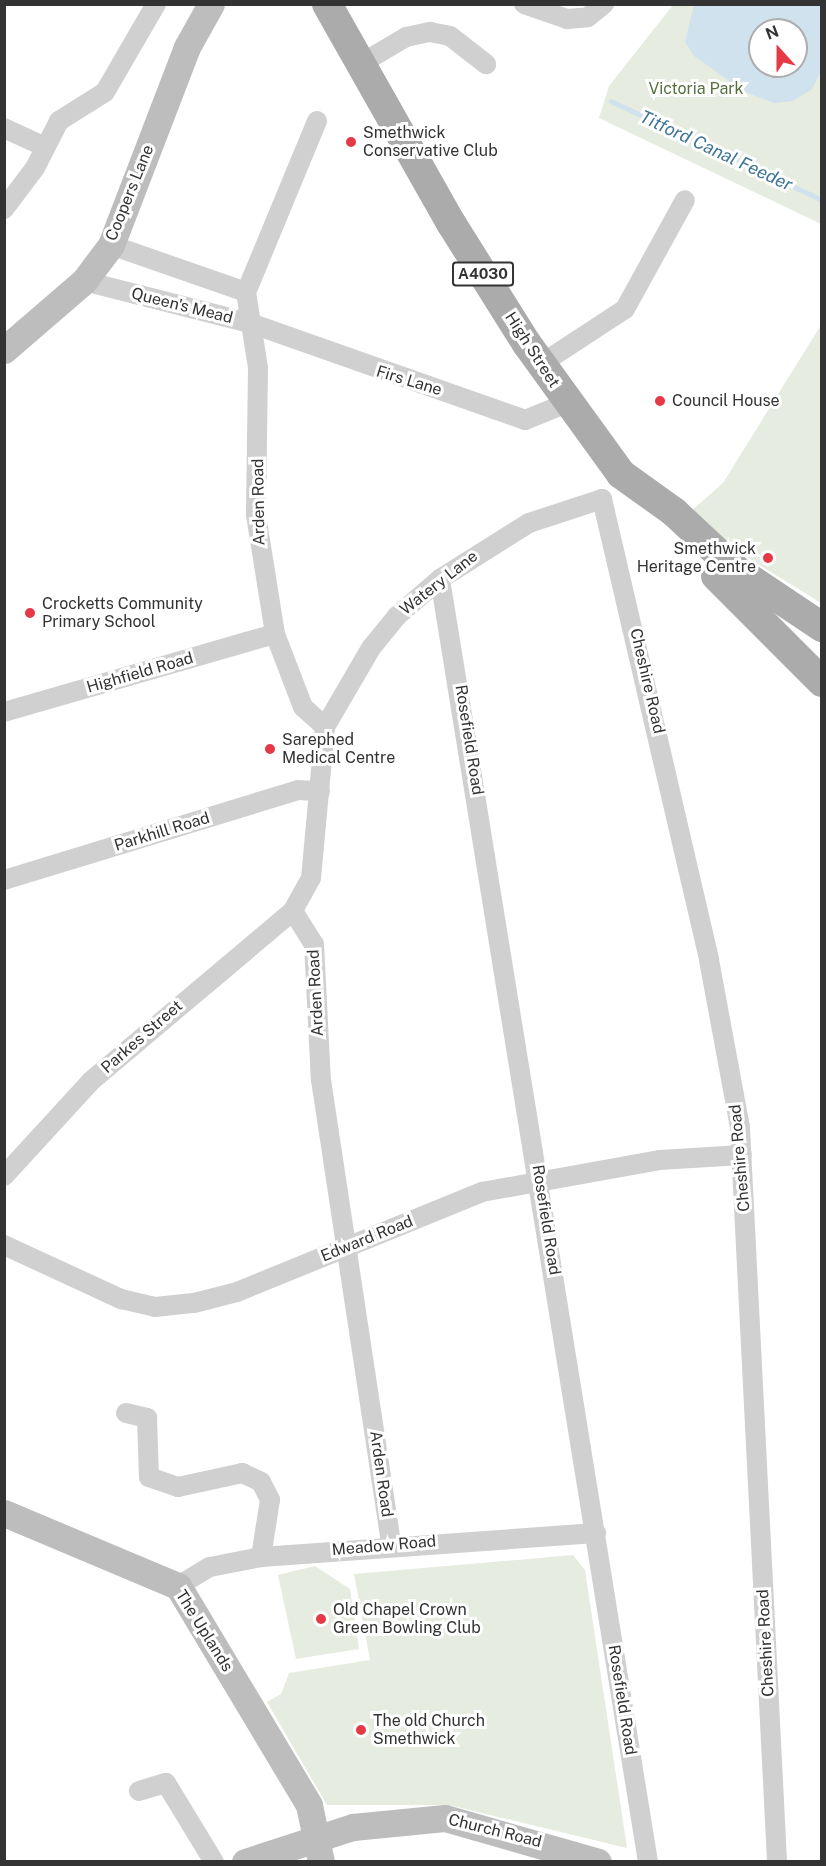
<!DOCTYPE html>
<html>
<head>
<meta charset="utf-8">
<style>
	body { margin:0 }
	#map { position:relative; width:826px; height:1866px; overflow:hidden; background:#fff; font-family:"Public Sans",sans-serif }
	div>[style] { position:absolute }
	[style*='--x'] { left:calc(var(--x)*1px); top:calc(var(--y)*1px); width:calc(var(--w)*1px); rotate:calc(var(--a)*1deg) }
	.green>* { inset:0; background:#e6ecdf }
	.water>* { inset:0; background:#cfe2ee }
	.stream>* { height:4.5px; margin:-2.25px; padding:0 2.25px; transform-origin:2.25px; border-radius:2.25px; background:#cfe2ee }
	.street>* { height:20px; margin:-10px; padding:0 10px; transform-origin:10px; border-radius:10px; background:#d0d0d0 }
	.secondary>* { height:27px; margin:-13.5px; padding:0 13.5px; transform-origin:13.5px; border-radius:13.5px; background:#bdbdbd }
	.primary>* { height:30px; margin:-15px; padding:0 15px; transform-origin:15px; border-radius:15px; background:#ababab }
	.dots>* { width:16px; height:16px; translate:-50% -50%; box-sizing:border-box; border:3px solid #fff; border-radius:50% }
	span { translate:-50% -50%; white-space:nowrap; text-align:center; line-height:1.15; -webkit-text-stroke:6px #fff; paint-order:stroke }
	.shield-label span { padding:2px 4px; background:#fff; border:2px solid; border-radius:4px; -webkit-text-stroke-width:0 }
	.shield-label { font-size:15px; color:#333; font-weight:700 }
	.park-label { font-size:16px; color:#56703f }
	.poi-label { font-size:16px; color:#333 }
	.left { translate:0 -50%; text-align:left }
	.right { translate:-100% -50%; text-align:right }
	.street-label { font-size:16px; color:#333 }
	.water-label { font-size:18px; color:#3f7597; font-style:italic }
	.frame { position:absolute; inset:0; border:6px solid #333; pointer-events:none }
	.north { position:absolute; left:748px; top:18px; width:60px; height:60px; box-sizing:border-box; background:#fff; border:2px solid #adadad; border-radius:50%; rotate:339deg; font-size:16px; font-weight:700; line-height:24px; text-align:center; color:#333 }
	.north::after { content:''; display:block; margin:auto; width:21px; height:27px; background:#e63946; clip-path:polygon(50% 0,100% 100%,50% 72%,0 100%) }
</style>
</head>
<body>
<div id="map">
	<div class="green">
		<div style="clip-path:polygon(evenodd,673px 5px,821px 5px,821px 224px,599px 118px,609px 86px,673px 5px,760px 30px,796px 30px,796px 66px,760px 66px,760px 30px)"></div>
		<div style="clip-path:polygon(821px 325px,821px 603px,727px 545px,691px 511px,723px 483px)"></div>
		<div style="clip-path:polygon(573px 1555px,585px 1570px,627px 1848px,449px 1805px,327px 1805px,267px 1702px,281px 1694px,289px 1673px,370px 1660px,354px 1574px)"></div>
		<div style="clip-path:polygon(315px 1566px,350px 1589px,359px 1649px,296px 1659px,278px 1575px)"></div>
	</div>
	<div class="water">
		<div style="clip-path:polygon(evenodd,694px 5px,821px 5px,821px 71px,812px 89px,793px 101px,774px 103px,745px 92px,694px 56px,685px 42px,694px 5px,760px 30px,796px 30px,796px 66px,760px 66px,760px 30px)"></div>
	</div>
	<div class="stream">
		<div style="--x:611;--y:101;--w:233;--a:25.1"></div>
	</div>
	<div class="street">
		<div style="--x:524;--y:4;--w:46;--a:19.2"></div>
		<div style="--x:567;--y:19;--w:21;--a:-5"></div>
		<div style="--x:588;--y:17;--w:21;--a:-39"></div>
		<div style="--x:357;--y:66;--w:57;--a:-30.6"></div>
		<div style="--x:406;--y:37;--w:25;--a:-12"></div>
		<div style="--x:430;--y:32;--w:20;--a:11"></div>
		<div style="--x:450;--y:36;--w:46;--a:37.9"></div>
		<div style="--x:317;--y:121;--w:185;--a:112.5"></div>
		<div style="--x:246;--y:292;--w:77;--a:81"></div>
		<div style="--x:258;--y:368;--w:147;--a:90.8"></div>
		<div style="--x:256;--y:515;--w:121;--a:80.9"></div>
		<div style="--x:275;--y:634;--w:78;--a:69"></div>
		<div style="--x:303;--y:707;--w:30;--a:42"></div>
		<div style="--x:325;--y:727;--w:152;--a:95.3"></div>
		<div style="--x:311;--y:878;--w:38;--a:119"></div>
		<div style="--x:293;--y:911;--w:39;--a:58"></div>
		<div style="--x:314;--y:944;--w:136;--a:87.1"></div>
		<div style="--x:321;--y:1080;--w:470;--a:81.4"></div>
		<div style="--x:4;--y:128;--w:43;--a:24.8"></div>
		<div style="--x:4;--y:209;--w:51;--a:-52.9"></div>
		<div style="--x:35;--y:168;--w:53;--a:-62.9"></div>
		<div style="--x:59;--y:121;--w:54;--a:-32.2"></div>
		<div style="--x:105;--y:92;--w:102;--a:-59.9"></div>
		<div style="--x:111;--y:245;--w:143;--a:19.2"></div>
		<div style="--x:84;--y:281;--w:171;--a:14.2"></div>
		<div style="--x:250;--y:323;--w:292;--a:19.4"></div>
		<div style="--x:525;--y:420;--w:45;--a:-22"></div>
		<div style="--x:541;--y:364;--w:100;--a:-33.2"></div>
		<div style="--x:625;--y:309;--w:124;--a:-61.2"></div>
		<div style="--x:602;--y:499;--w:473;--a:76.9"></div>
		<div style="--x:709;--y:960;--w:171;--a:79.5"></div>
		<div style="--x:740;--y:1128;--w:735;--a:87.11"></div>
		<div style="--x:440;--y:579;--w:1300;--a:80.79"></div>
		<div style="--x:4;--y:712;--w:282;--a:-16.1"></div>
		<div style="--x:325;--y:727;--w:91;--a:-59.8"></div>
		<div style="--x:371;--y:648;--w:41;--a:-50.9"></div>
		<div style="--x:397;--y:616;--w:57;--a:-40.7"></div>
		<div style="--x:440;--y:579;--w:105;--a:-32.2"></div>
		<div style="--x:529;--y:523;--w:77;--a:-18.2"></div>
		<div style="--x:4;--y:880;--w:307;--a:-17"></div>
		<div style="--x:298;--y:790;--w:22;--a:3"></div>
		<div style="--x:4;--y:1176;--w:129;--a:-47.5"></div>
		<div style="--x:91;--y:1081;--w:264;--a:-40.1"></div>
		<div style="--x:4;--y:1245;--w:129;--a:24.8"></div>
		<div style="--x:121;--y:1299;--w:35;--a:13"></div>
		<div style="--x:155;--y:1307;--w:39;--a:-6"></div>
		<div style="--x:194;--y:1303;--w:44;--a:-14.3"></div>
		<div style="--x:237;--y:1292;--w:265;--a:-22.2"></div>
		<div style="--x:482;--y:1192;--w:180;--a:-10.2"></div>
		<div style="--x:659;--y:1160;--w:83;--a:-3.4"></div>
		<div style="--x:126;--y:1413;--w:22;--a:13"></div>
		<div style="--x:147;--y:1418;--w:59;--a:88.1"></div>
		<div style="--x:149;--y:1477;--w:31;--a:19"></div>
		<div style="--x:178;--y:1487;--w:66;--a:-12.3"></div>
		<div style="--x:242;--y:1473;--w:21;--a:25"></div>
		<div style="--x:261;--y:1482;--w:20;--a:63"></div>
		<div style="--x:270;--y:1500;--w:58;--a:99"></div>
		<div style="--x:178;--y:1586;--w:37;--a:-31"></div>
		<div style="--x:210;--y:1567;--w:52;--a:-11.1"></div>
		<div style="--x:261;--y:1557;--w:336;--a:-4.1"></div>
		<div style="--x:139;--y:1791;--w:28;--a:-17"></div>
		<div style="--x:166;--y:1783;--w:92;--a:58.7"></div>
	</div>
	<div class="secondary">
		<div style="--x:4;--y:350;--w:106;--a:-40.8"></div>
		<div style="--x:84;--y:281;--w:45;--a:-53.1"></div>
		<div style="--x:111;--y:245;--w:212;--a:-69"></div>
		<div style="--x:187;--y:47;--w:49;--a:-60.8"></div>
		<div style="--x:4;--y:1513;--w:189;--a:22.8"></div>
		<div style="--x:178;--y:1586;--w:255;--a:59.1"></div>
		<div style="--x:309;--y:1805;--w:58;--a:78.1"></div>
		<div style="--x:245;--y:1862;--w:114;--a:-18"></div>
		<div style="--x:353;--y:1827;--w:92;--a:-5.6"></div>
		<div style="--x:445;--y:1818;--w:159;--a:16"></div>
	</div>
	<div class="primary">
		<div style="--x:327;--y:4;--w:252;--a:60.5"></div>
		<div style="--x:451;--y:223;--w:143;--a:57.9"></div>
		<div style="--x:527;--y:344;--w:160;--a:54.1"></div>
		<div style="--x:621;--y:474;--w:65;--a:35.6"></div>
		<div style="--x:674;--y:512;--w:83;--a:43.1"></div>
		<div style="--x:735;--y:569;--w:105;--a:33.7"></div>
		<div style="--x:716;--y:576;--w:150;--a:45"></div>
	</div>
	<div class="dots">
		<div style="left:351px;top:142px;background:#e63946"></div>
		<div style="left:660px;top:401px;background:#e63946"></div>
		<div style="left:768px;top:558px;background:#e63946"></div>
		<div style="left:30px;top:613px;background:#e63946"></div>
		<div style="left:270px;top:749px;background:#e63946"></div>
		<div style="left:321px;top:1619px;background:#e63946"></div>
		<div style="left:361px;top:1730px;background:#e63946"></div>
	</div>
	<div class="shield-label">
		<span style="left:483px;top:274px">A4030</span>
	</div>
	<div class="park-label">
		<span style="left:696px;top:89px">Victoria Park</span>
	</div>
	<div class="poi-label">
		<span class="left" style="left:363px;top:142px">Smethwick<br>Conservative Club</span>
		<span class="left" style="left:672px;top:401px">Council House</span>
		<span class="right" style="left:756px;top:558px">Smethwick<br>Heritage Centre</span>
		<span class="left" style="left:42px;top:613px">Crocketts Community<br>Primary School</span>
		<span class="left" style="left:282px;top:749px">Sarephed<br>Medical Centre</span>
		<span class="left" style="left:333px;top:1619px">Old Chapel Crown<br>Green Bowling Club</span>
		<span class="left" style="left:373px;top:1730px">The old Church<br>Smethwick</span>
	</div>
	<div class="street-label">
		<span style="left:130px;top:193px;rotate:-68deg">Coopers Lane</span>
		<span style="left:182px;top:306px;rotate:14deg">Queen's Mead</span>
		<span style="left:532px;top:350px;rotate:57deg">High Street</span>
		<span style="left:409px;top:381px;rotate:17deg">Firs Lane</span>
		<span style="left:259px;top:502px;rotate:-91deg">Arden Road</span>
		<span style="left:439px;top:583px;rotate:-38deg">Watery Lane</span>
		<span style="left:140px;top:673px;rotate:-16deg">Highfield Road</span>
		<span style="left:647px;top:681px;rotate:77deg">Cheshire Road</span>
		<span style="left:469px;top:740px;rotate:81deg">Rosefield Road</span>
		<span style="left:162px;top:832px;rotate:-17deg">Parkhill Road</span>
		<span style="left:316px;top:993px;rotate:-93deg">Arden Road</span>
		<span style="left:142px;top:1037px;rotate:-41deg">Parkes Street</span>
		<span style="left:740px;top:1158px;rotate:-95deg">Cheshire Road</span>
		<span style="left:546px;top:1220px;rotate:81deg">Rosefield Road</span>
		<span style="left:367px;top:1239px;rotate:-22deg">Edward Road</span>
		<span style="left:381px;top:1474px;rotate:82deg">Arden Road</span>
		<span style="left:384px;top:1546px;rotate:-5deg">Meadow Road</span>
		<span style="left:204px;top:1631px;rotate:58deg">The Uplands</span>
		<span style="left:766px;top:1643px;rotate:-93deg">Cheshire Road</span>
		<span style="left:622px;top:1700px;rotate:81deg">Rosefield Road</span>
		<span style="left:495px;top:1831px;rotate:14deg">Church Road</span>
	</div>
	<div class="water-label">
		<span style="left:716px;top:151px;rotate:25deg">Titford Canal Feeder</span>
	</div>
	<div class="frame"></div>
	<div class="north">N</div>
</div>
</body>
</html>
